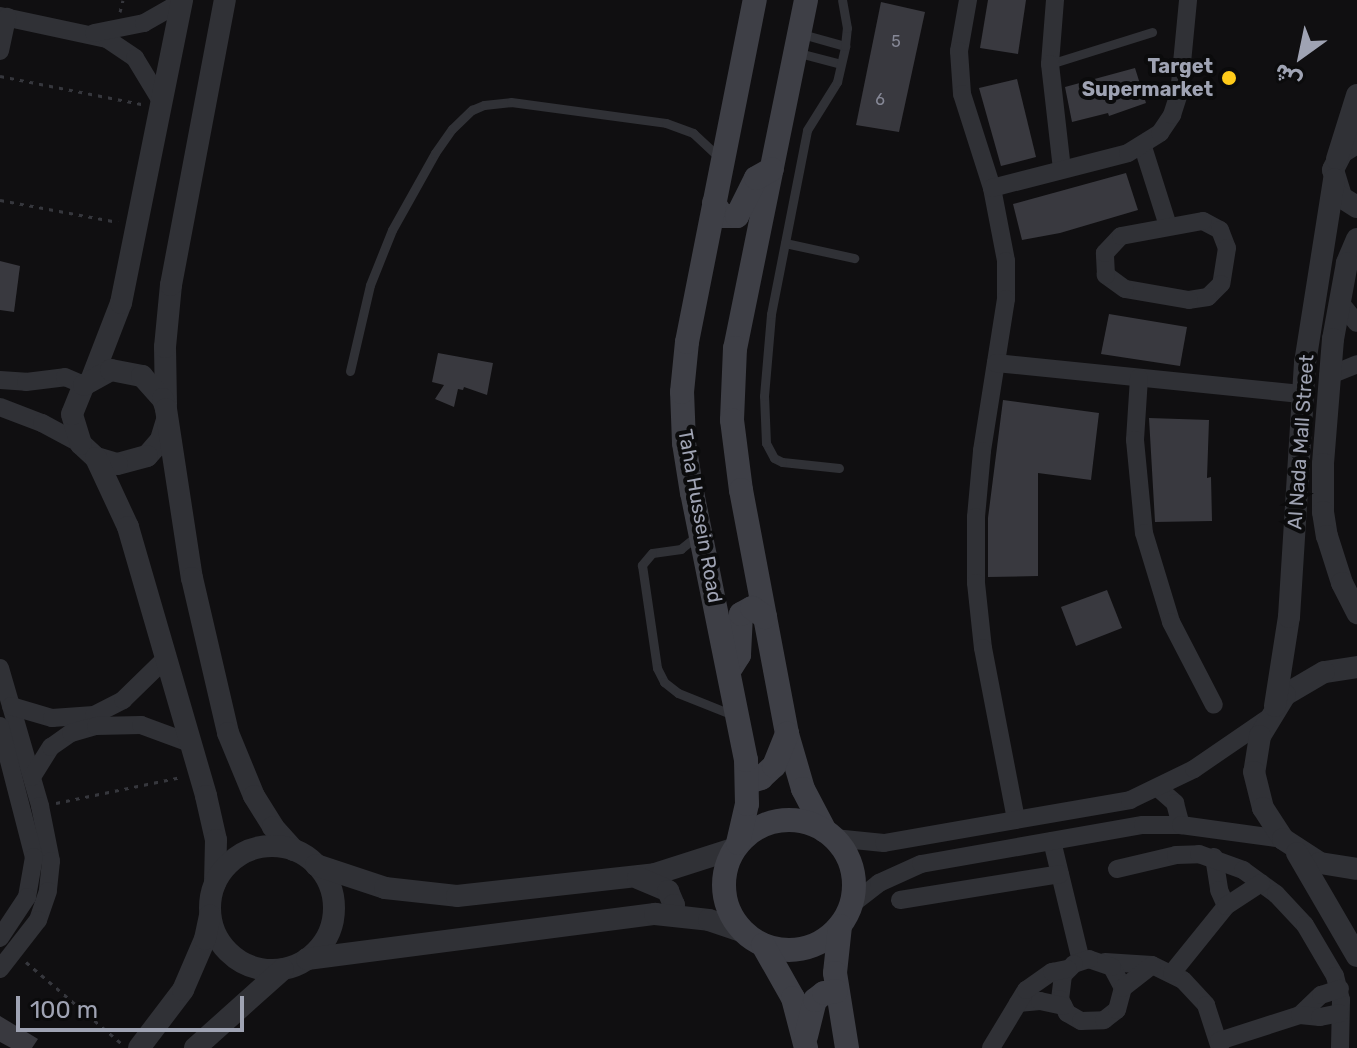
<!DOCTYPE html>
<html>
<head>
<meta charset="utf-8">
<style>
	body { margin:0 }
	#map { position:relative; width:1357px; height:1048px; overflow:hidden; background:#100f11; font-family:Rubik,Cairo,sans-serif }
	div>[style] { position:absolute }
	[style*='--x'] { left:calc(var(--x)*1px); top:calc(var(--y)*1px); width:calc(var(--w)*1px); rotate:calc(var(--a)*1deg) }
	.building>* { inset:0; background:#39393f }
	.path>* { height:3px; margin-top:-1.5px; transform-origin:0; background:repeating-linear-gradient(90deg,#36373d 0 4px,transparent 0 10px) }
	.service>* { height:9px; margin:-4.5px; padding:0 4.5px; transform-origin:4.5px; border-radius:4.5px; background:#303136 }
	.minor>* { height:18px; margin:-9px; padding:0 9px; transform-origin:9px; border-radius:9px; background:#303136 }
	.tertiary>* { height:22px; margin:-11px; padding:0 11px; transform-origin:11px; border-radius:11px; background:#303136 }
	.tertiary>.ring { margin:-11px; padding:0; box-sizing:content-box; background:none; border:22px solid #303136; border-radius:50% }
	.secondary>* { height:24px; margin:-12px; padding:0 12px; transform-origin:12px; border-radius:12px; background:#3e3f46 }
	.secondary>.ring { margin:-12px; padding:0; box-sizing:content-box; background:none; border:24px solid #3e3f46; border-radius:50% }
	.dots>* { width:22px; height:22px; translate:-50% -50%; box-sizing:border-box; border:4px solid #0b0b0c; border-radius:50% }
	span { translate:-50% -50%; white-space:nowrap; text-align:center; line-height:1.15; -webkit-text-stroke:8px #0b0b0c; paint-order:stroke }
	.number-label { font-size:16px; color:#868896 }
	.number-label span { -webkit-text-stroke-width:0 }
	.poi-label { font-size:20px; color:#9fa3b3; font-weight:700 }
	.right { translate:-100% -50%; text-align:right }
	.street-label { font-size:20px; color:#9fa3b3 }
	.north { position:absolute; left:1261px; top:16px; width:80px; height:80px; -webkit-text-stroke:6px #0b0b0c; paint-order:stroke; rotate:213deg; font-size:22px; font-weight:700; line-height:32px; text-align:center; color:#9fa3b3 }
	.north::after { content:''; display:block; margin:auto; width:28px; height:36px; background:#9fa3b3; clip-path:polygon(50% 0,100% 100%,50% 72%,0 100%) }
	.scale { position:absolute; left:16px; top:996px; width:228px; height:36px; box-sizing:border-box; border:4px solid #9fa3b3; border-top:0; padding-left:10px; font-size:24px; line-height:28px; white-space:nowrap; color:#9fa3b3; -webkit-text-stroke:6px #0b0b0c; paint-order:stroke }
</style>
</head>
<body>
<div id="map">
	<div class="building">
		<div style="clip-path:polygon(988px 0,1026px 0,1018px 54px,980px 48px)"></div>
		<div style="clip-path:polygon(881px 2px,925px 12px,899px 132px,856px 125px)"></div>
		<div style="clip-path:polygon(1135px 68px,1146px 103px,1109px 116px,1108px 113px,1072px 122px,1065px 87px)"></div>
		<div style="clip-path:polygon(1017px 79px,1036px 157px,1001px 166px,979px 88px)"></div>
		<div style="clip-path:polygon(1126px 173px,1138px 210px,1060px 233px,1022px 240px,1013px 204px)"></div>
		<div style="clip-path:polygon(0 261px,20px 266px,14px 312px,0 310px)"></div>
		<div style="clip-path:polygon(1109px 314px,1187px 327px,1180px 366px,1101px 354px)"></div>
		<div style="clip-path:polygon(438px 353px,493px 363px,487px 395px,464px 387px,463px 390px,458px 389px,454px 407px,435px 399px,444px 385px,432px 382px)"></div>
		<div style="clip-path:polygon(1003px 400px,1099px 413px,1091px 480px,1038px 473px,1038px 576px,988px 577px,988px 518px)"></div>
		<div style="clip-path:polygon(1149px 418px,1209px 420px,1207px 478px,1211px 477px,1212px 521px,1155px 522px)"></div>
		<div style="clip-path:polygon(1107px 590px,1122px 628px,1076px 646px,1061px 607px)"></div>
		<div style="clip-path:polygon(0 1016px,38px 1039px,32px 1048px,11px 1048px,0 1042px)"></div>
	</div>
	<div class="path">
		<div style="--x:120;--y:12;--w:12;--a:-76"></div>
		<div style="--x:0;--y:76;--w:144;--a:11.2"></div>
		<div style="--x:0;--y:200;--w:120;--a:10.6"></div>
		<div style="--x:56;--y:803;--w:128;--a:-11.7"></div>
		<div style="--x:26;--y:962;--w:125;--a:40.5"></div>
	</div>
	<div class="service">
		<div style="--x:802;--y:34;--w:45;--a:15.6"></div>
		<div style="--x:799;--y:53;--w:43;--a:14.7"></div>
		<div style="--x:1050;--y:64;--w:107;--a:-17.4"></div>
		<div style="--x:785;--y:243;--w:71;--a:12.3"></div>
		<div style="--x:350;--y:371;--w:88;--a:-76.9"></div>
		<div style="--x:370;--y:285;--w:59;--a:-68.2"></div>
		<div style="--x:392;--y:230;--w:88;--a:-60.8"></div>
		<div style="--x:435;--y:153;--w:29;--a:-55"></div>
		<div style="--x:452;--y:129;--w:28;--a:-44"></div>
		<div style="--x:472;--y:110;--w:13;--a:-23"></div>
		<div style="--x:484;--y:105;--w:27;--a:-6"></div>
		<div style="--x:511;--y:102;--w:156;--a:7.7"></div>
		<div style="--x:666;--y:123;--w:29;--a:20"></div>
		<div style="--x:693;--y:133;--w:37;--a:43"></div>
		<div style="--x:839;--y:468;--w:57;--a:-174"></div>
		<div style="--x:782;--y:462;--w:9;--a:-153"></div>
		<div style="--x:774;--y:458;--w:17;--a:-118"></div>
		<div style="--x:766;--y:443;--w:47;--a:-92.4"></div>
		<div style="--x:764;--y:396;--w:82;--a:-85.1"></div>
		<div style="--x:771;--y:314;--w:187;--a:-78.9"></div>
		<div style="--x:807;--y:130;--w:57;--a:-58"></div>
		<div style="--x:837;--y:82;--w:37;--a:-77"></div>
		<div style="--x:845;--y:46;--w:18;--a:-84"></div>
		<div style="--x:847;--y:28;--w:28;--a:-100"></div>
		<div style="--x:698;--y:535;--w:22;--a:141"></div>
		<div style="--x:681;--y:549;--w:29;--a:172"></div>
		<div style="--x:652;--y:553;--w:16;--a:130"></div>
		<div style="--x:642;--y:565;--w:104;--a:81.7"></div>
		<div style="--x:657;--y:668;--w:16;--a:63"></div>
		<div style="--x:664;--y:682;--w:18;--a:38"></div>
		<div style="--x:678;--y:693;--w:59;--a:21.8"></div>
	</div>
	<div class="minor">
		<div style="--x:968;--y:0;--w:52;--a:100"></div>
		<div style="--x:959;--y:51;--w:43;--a:86"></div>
		<div style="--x:962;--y:94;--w:99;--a:72.3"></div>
		<div style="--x:992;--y:188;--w:74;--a:79.1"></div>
		<div style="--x:1006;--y:261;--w:38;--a:90"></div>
		<div style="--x:1006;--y:299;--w:154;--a:99"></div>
		<div style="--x:982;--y:451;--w:66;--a:95.2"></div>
		<div style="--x:976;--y:517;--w:66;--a:90"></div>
		<div style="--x:976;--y:583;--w:65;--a:83.9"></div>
		<div style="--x:983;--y:648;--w:175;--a:79.1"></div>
		<div style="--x:1055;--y:0;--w:64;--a:94.5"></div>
		<div style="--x:1050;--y:64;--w:106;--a:83.5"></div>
		<div style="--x:0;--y:16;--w:109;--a:12.1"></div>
		<div style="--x:107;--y:39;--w:34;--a:34"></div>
		<div style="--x:135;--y:58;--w:50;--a:58.8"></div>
		<div style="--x:94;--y:33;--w:51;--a:-11.3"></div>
		<div style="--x:144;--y:23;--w:43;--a:-29.6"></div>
		<div style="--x:0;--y:51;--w:35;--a:-78"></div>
		<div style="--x:1143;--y:147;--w:83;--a:72.4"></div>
		<div style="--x:992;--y:188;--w:140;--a:-14.4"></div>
		<div style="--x:1128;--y:153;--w:38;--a:-32"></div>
		<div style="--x:1160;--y:133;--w:22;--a:-56"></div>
		<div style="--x:1172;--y:115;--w:22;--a:-72"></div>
		<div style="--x:1179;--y:94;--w:94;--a:-84.5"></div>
		<div style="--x:1203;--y:221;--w:19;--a:28"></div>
		<div style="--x:1220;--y:230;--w:19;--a:69"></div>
		<div style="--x:1227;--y:248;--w:36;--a:99"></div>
		<div style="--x:1221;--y:284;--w:18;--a:135"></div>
		<div style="--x:1208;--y:297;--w:19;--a:171"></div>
		<div style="--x:1189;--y:300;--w:65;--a:-170.2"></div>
		<div style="--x:1125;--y:289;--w:24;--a:-144"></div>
		<div style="--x:1106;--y:275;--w:22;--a:-93"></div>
		<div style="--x:1105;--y:253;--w:23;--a:-47"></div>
		<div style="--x:1121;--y:236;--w:83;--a:-10.4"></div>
		<div style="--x:1339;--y:301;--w:28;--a:51"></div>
		<div style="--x:996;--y:363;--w:309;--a:5.8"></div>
		<div style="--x:1328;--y:376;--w:31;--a:-22"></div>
		<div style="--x:1139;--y:378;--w:62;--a:93.7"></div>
		<div style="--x:1135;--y:440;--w:93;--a:84.5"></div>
		<div style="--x:1144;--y:533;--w:93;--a:73.1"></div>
		<div style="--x:1171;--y:622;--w:93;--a:62.6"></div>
		<div style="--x:0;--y:380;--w:26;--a:4"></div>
		<div style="--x:26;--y:382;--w:39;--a:-7"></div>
		<div style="--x:65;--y:377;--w:21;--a:23"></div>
		<div style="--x:0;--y:407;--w:45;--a:20.9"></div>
		<div style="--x:42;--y:423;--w:44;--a:28.3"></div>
		<div style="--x:0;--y:668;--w:144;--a:73.8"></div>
		<div style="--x:40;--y:806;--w:56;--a:78.7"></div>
		<div style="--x:51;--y:861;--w:30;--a:96"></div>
		<div style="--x:48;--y:891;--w:31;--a:109"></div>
		<div style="--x:38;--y:920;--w:62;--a:127.8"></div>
		<div style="--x:11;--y:706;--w:43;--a:16.3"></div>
		<div style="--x:52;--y:718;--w:42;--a:-4.1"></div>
		<div style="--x:94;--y:715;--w:33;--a:-27"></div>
		<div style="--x:123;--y:700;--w:62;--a:-44.3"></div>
		<div style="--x:0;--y:726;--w:135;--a:75.5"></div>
		<div style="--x:34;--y:857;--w:41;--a:99.9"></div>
		<div style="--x:27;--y:897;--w:49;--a:123.4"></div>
		<div style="--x:32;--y:777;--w:36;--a:-58"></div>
		<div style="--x:51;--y:747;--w:24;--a:-35"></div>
		<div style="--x:71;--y:733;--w:26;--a:-16"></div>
		<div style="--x:96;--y:726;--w:45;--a:-1.3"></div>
		<div style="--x:141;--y:725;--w:52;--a:20.2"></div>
		<div style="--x:1158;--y:788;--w:23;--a:41"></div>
		<div style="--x:1175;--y:803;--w:23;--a:75"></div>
		<div style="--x:834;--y:838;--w:50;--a:5.7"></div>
		<div style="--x:884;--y:843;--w:250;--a:-9.9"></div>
		<div style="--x:1130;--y:800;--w:71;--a:-25.8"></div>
		<div style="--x:1194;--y:769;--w:88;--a:-34.4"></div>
		<div style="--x:1052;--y:841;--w:123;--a:76.4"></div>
		<div style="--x:1214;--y:857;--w:33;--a:81"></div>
		<div style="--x:1219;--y:890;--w:17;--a:66"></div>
		<div style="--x:1117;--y:869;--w:61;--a:-13.3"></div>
		<div style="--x:1176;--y:855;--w:23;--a:-2"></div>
		<div style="--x:1199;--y:854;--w:47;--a:20"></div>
		<div style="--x:1243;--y:870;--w:41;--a:36"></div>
		<div style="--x:1276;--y:894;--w:42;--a:46.9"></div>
		<div style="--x:1305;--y:925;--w:59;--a:59.5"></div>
		<div style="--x:1335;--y:976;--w:25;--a:76"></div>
		<div style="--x:1341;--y:1000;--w:48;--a:91.2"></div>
		<div style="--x:900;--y:900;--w:162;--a:-9.2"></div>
		<div style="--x:851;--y:905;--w:36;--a:-38"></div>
		<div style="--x:879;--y:883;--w:46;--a:-24.3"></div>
		<div style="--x:921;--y:864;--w:225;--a:-10"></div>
		<div style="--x:1143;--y:825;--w:38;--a:0"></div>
		<div style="--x:1181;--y:825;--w:103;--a:7.8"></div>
		<div style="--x:1105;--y:962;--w:47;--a:3.7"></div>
		<div style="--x:1152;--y:965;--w:34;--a:26"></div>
		<div style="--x:1183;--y:980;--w:34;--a:47"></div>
		<div style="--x:1206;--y:1005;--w:45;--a:72"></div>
		<div style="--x:1172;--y:973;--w:86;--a:-51.1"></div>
		<div style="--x:1226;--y:906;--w:42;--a:-33.3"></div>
		<div style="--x:1123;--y:988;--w:24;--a:-118"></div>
		<div style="--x:1112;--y:967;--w:24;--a:-161"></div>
		<div style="--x:1089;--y:959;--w:16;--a:162"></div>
		<div style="--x:1074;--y:964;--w:16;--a:135"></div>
		<div style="--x:1063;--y:975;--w:24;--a:97"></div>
		<div style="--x:1060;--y:999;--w:16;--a:63"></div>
		<div style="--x:1067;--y:1013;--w:16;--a:30"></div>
		<div style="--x:1081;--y:1021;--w:23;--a:-2"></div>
		<div style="--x:1104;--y:1020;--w:16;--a:-38"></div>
		<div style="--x:1117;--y:1010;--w:23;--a:-75"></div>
		<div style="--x:1123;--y:988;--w:37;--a:-38"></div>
		<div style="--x:1018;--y:1003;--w:22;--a:-5"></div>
		<div style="--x:1040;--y:1001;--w:24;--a:12"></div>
		<div style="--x:1300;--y:1015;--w:29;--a:-44"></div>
		<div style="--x:1321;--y:995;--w:20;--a:-18"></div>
		<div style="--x:1219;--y:1041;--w:85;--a:-17.8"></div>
		<div style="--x:1300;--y:1015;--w:20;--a:6"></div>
		<div style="--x:1320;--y:1017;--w:20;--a:-11"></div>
		<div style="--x:991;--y:1048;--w:68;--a:-58.9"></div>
		<div style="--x:1026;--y:990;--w:32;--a:-35"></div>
		<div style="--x:1052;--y:972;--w:16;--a:-11"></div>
	</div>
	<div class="tertiary">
		<div style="--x:1357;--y:143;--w:17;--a:149"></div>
		<div style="--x:1342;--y:152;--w:20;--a:117"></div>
		<div style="--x:1333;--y:170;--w:28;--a:73"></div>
		<div style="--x:1341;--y:197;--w:19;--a:32"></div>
		<div style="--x:1337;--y:159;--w:67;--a:-72.6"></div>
		<div style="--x:1357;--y:239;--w:26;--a:113"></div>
		<div style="--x:1347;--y:263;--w:77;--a:100.4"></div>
		<div style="--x:1333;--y:339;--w:125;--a:94.6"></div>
		<div style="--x:1323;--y:464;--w:48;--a:90"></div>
		<div style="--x:1323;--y:512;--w:24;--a:81"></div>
		<div style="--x:1327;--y:536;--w:49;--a:72.3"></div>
		<div style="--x:1342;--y:583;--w:34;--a:63"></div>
		<div style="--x:92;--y:378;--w:80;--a:-68.9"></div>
		<div style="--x:121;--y:303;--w:309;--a:-78.6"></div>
		<div style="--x:166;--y:404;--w:57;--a:-91"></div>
		<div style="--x:165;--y:347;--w:62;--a:-84.5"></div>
		<div style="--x:171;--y:285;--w:290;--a:-79.3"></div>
		<div style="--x:167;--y:420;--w:21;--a:107"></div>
		<div style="--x:161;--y:440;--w:21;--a:131"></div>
		<div style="--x:147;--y:456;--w:31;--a:165"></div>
		<div style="--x:117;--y:464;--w:22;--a:-164"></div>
		<div style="--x:96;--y:458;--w:21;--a:-137"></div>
		<div style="--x:81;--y:444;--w:31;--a:-107"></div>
		<div style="--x:72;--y:414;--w:31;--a:-68"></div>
		<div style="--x:84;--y:385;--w:31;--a:-29"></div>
		<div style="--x:111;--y:370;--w:32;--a:11"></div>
		<div style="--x:142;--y:376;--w:31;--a:48"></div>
		<div style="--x:163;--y:399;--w:10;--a:73"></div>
		<div style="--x:166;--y:409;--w:171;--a:81.3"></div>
		<div style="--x:192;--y:578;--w:159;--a:76.9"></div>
		<div style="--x:228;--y:733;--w:68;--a:67.6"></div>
		<div style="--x:254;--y:796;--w:36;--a:58"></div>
		<div style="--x:273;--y:827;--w:31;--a:48"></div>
		<div style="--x:96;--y:458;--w:76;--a:65.1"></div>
		<div style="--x:128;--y:527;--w:280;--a:73.8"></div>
		<div style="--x:206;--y:796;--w:45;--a:77.2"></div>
		<div style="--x:216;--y:840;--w:43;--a:91.3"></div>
		<div style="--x:1357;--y:667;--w:33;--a:171"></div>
		<div style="--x:1324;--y:672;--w:45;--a:149.5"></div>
		<div style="--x:1285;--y:695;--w:48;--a:121.4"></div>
		<div style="--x:1260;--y:736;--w:36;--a:99"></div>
		<div style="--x:1254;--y:772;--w:37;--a:76"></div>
		<div style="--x:1263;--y:808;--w:37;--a:57"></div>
		<div style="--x:1283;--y:839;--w:44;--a:33"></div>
		<div style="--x:1320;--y:863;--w:37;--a:9"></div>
		<div style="--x:1275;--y:706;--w:90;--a:-81.1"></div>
		<div style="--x:1289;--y:617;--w:255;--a:-86.4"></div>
		<div style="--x:1305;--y:363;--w:186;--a:-81"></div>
		<div class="ring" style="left:210px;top:846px;width:102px;height:102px"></div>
		<div style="--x:1297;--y:853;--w:119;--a:59.8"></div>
		<div style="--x:316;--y:865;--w:73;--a:18.4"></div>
		<div style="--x:385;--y:888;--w:72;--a:6.3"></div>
		<div style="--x:457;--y:896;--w:199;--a:-6.3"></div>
		<div style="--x:655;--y:874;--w:82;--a:-17.8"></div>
		<div style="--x:638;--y:878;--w:33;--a:23"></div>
		<div style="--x:668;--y:891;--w:15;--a:67"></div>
		<div style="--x:674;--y:905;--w:10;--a:96"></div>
		<div style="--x:307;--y:959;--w:351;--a:-7.4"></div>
		<div style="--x:655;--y:914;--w:54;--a:6.3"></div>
		<div style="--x:709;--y:920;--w:36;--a:19"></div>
		<div style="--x:139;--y:1048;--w:73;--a:-52.8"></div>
		<div style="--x:183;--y:990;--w:56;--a:-66.7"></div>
		<div style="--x:205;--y:939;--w:24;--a:-78"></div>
		<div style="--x:195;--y:1048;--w:118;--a:-41.9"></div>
	</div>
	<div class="secondary">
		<div style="--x:806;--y:0;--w:355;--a:101.5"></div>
		<div style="--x:735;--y:348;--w:72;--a:92.4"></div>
		<div style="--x:732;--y:420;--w:71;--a:82.7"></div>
		<div style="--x:741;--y:490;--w:248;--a:79.3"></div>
		<div style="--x:787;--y:734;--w:57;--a:73.8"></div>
		<div style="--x:803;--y:789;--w:47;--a:62.4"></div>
		<div style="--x:714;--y:203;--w:15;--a:58"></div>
		<div style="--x:722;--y:216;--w:15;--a:0"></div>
		<div style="--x:737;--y:216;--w:42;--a:-63.4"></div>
		<div style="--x:756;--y:178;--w:18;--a:-29"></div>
		<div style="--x:729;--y:671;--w:19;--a:-58"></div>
		<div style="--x:739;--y:655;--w:41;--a:-87.2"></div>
		<div style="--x:741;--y:614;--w:13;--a:-29"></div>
		<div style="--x:752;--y:608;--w:16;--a:35"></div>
		<div style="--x:748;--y:782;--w:14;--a:-17"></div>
		<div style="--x:761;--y:778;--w:18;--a:-43"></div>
		<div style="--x:774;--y:766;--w:35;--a:-68"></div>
		<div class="ring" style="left:724px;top:820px;width:106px;height:106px"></div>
		<div style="--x:738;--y:843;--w:40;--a:-77"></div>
		<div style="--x:747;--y:804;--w:44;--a:-91.3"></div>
		<div style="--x:746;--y:760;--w:272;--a:-101.4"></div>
		<div style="--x:692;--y:493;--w:51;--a:-99.1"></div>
		<div style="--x:684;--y:443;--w:51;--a:-92.2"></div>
		<div style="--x:682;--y:392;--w:50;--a:-84.3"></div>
		<div style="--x:687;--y:342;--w:349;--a:-78.8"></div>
		<div style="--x:840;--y:926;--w:47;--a:96.1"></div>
		<div style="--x:835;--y:973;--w:76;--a:80.9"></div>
		<div style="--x:763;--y:945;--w:61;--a:60.5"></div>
		<div style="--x:793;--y:998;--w:52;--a:75.4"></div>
		<div style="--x:806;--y:1036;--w:37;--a:-76"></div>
		<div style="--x:815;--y:1000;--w:11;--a:-38"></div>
		<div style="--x:824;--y:993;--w:12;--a:-9"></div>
	</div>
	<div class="dots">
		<div style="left:1229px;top:78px;background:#ffcb1a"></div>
	</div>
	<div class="number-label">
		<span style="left:896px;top:42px">5</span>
		<span style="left:880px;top:100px">6</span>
	</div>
	<div class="poi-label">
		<span class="right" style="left:1213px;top:78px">Target<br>Supermarket</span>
	</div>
	<div class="street-label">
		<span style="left:1301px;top:442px;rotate:-86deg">Al Nada Mall Street</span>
		<span style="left:700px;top:516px;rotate:80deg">Taha Hussein Road</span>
	</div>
	<div class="north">ش</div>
	<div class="scale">100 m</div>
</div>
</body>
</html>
